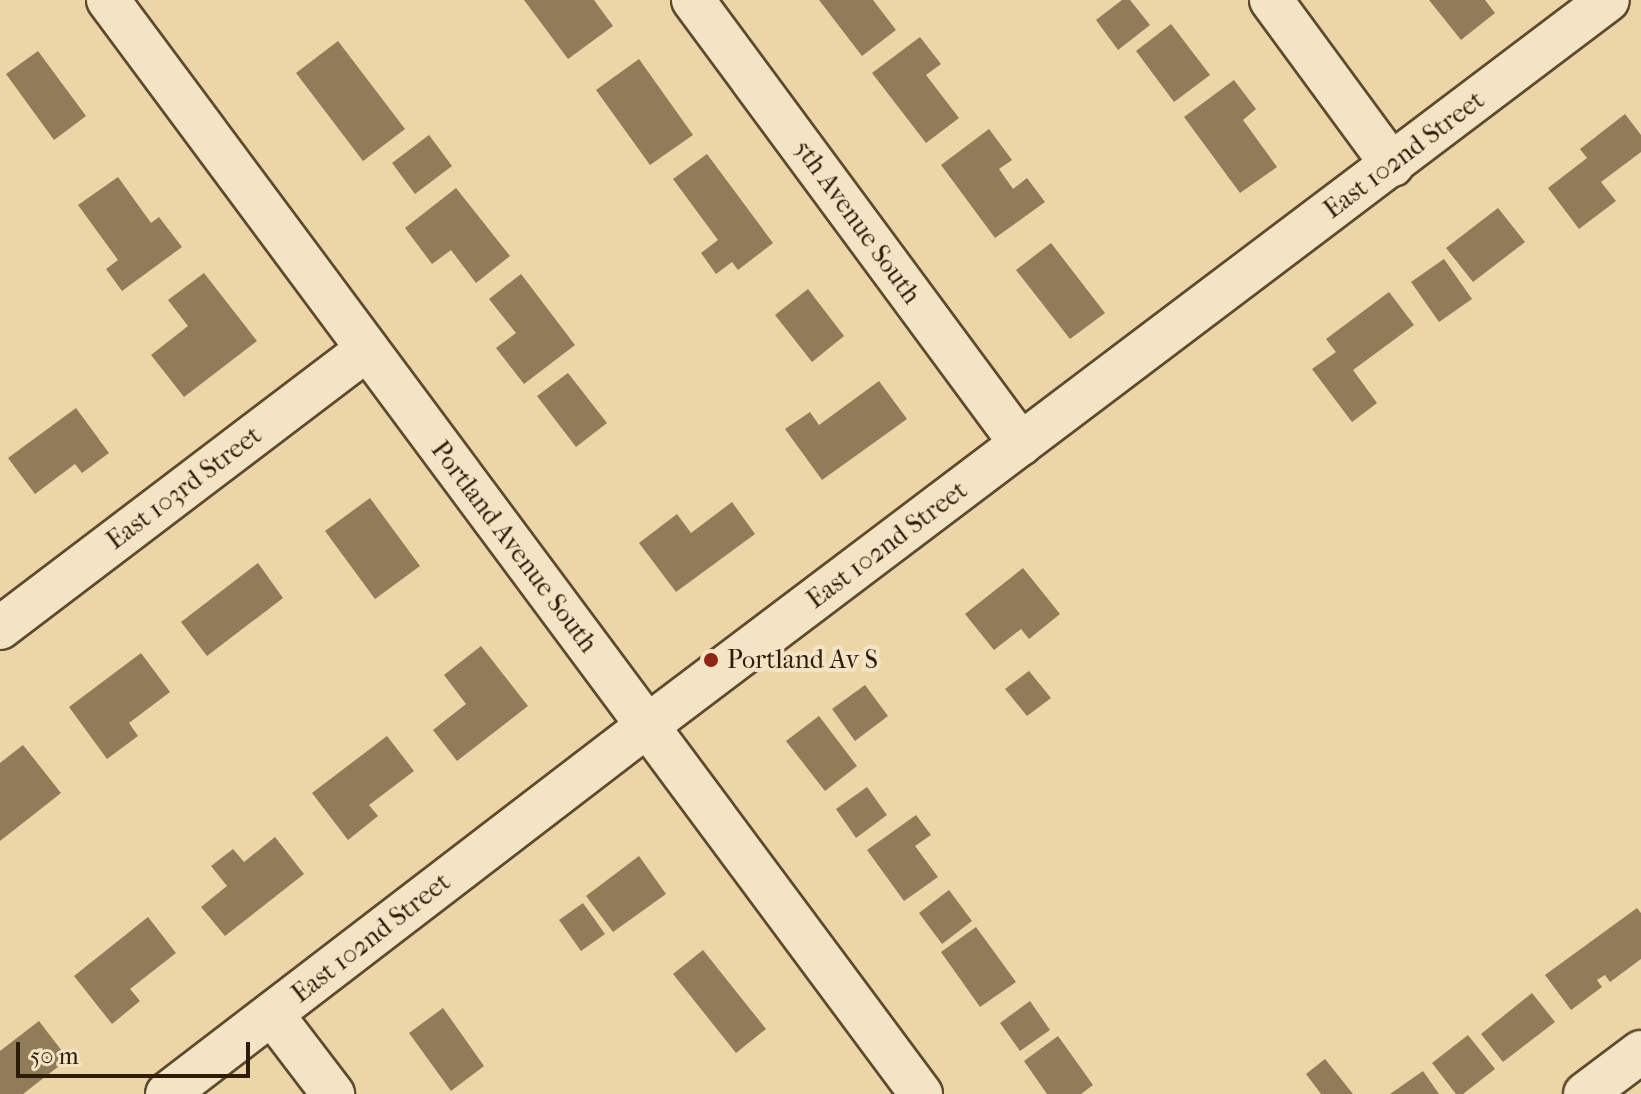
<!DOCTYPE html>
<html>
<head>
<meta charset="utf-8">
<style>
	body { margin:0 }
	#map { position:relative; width:1641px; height:1094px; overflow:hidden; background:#ecd5a6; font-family:"IM FELL French Canon",serif }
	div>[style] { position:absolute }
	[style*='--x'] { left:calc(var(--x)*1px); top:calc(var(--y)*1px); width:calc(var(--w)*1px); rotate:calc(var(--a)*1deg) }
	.building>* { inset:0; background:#917c59 }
	.roads { filter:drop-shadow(2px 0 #5e4a2e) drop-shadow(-2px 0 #5e4a2e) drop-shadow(0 2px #5e4a2e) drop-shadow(0 -2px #5e4a2e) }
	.minor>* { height:42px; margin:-21px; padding:0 21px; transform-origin:21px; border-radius:21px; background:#f3e4c5 }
	.dots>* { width:22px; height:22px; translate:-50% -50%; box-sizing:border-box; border:4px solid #f3e4c5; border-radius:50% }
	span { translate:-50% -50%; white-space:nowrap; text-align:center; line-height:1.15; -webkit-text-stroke:8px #f3e4c5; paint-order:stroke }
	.street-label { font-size:26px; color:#2e1c06 }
	.poi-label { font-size:26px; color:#2e1c06 }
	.left { translate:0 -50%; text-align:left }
	.scale { position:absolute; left:16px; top:1042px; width:234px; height:36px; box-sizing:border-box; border:4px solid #2e1c06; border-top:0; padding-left:10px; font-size:24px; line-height:28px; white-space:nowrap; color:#2e1c06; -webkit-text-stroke:6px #f3e4c5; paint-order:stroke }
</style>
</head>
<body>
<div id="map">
	<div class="building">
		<div style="clip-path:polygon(524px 0,594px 0,613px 26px,568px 59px)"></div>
		<div style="clip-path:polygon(819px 0,873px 0,896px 30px,862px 56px)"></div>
		<div style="clip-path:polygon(1122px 0,1130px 0,1150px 25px,1118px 50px,1096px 20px)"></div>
		<div style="clip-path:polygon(1429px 0,1485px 0,1495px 13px,1461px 40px)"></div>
		<div style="clip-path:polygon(1171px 24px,1210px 75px,1174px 102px,1136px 51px)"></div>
		<div style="clip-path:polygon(920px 37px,941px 64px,926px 75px,959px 118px,926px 143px,872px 73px)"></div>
		<div style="clip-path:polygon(338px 41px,405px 129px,363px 161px,296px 73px)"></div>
		<div style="clip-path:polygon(38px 51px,86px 116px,54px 140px,6px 74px)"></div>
		<div style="clip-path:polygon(639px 59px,693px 135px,650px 165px,596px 90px)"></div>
		<div style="clip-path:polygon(1234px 80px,1256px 109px,1243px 120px,1277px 167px,1240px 193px,1184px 117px)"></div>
		<div style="clip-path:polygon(1625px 114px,1641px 135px,1641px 152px,1601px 182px,1616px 201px,1579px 229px,1548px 188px,1587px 158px,1580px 149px)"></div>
		<div style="clip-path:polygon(989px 129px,1012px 160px,999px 169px,1013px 189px,1027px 178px,1045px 202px,995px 238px,941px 165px)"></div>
		<div style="clip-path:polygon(429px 135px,452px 166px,415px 194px,392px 163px)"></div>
		<div style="clip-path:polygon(707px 154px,773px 243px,738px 270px,732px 262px,716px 274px,701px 253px,718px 240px,673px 179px)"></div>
		<div style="clip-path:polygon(118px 177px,151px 223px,159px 217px,182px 247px,122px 291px,106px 269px,118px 260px,78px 205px)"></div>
		<div style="clip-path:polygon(456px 188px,510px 256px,476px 283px,451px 250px,432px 264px,405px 228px)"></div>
		<div style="clip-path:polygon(1498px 208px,1525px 242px,1473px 282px,1446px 248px)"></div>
		<div style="clip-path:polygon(1051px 243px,1105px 313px,1070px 339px,1016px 270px)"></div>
		<div style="clip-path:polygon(1444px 259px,1472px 299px,1439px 322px,1411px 282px)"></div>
		<div style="clip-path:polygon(204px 273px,257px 341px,184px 397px,151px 355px,188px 326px,168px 300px)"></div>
		<div style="clip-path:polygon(521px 274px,575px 345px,524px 384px,496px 348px,516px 333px,489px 299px)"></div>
		<div style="clip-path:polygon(808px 289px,844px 336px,812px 362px,775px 315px)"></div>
		<div style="clip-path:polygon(1389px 292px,1414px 325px,1353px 370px,1377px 403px,1352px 422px,1312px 369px,1336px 352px,1326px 339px)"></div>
		<div style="clip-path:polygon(568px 373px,607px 423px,576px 447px,537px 396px)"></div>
		<div style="clip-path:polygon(879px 381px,907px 419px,822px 480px,785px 429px,810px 412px,819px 425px)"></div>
		<div style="clip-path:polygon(76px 408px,109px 453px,82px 473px,75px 464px,35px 494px,8px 458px)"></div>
		<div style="clip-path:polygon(370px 498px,420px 566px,375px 599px,325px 531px)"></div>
		<div style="clip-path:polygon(732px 502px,755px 534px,676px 592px,639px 543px,677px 514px,691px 533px)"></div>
		<div style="clip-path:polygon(258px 563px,283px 598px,207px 656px,181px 622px)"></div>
		<div style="clip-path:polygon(1023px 568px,1060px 614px,1029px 639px,1021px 629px,994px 650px,965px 614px)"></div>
		<div style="clip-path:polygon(481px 646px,528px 706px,457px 761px,433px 730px,466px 704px,444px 675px)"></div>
		<div style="clip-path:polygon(141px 653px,170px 692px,129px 723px,138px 736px,107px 759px,69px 707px)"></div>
		<div style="clip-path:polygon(1029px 671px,1051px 698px,1027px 716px,1005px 689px)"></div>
		<div style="clip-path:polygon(865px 685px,888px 716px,855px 741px,832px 709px)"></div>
		<div style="clip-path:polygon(819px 716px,857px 766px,825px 791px,786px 741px)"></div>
		<div style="clip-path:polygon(387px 736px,414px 771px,369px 805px,378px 816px,348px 840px,312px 793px)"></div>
		<div style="clip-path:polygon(23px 745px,61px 793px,0 841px,0 763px)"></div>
		<div style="clip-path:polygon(867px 787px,887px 815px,856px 838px,836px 809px)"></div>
		<div style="clip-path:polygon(916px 815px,931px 835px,915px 846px,938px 877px,904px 901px,867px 850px)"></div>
		<div style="clip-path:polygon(275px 837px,304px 874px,225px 936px,201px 907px,227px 886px,211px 866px,233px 849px,244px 862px)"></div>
		<div style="clip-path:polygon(639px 856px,666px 894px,613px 932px,586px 896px)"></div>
		<div style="clip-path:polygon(949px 890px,972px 921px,942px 944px,919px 913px)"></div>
		<div style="clip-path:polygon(583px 903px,605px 934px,581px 951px,559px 920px)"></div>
		<div style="clip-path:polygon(1637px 908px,1641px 913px,1641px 959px,1610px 982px,1605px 975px,1597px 980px,1602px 987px,1571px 1010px,1545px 975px)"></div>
		<div style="clip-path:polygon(148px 917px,176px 953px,130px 989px,140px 1001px,112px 1024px,74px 976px)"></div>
		<div style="clip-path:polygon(976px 927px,1016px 982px,980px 1007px,941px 952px)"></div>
		<div style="clip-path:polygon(703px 950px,766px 1029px,736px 1053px,673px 974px)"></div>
		<div style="clip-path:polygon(1532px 993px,1555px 1022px,1503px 1062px,1481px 1034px)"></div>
		<div style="clip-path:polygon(1030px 1001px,1050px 1030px,1020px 1051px,1000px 1023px)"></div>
		<div style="clip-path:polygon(443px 1008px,484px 1066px,451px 1091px,409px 1033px)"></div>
		<div style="clip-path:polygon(39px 1021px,68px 1059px,23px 1094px,0 1094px,0 1051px)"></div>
		<div style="clip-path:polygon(1468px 1035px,1495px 1069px,1463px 1094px,1456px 1094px,1432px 1063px)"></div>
		<div style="clip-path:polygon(1058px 1036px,1093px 1085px,1081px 1094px,1047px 1094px,1024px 1061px)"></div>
		<div style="clip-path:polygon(1325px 1059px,1353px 1094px,1321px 1094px,1306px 1074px)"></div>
		<div style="clip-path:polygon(1423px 1071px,1439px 1094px,1390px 1094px)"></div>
	</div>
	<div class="roads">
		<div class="minor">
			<div style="--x:108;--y:0;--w:1363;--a:53.38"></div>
			<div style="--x:693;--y:0;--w:552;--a:53.55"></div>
			<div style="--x:1271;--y:0;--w:205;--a:53.7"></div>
			<div style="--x:0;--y:628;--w:461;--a:-37.2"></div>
			<div style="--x:272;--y:1014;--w:101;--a:52.7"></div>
			<div style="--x:167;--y:1094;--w:605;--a:-37.48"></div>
			<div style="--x:647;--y:726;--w:1204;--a:-37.07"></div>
			<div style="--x:1585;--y:1094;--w:70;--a:-36.9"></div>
		</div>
	</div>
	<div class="dots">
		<div style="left:711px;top:660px;background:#8f2418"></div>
	</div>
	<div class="street-label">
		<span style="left:1404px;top:155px;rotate:-37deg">East 102nd Street</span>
		<span style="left:857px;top:222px;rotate:54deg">5th Avenue South</span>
		<span style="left:184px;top:488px;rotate:-37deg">East 103rd Street</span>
		<span style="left:887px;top:545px;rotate:-37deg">East 102nd Street</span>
		<span style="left:514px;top:547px;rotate:53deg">Portland Avenue South</span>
		<span style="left:371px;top:938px;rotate:-38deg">East 102nd Street</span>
	</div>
	<div class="poi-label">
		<span class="left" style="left:727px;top:660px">Portland Av S</span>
	</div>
	<div class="scale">50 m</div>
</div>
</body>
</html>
